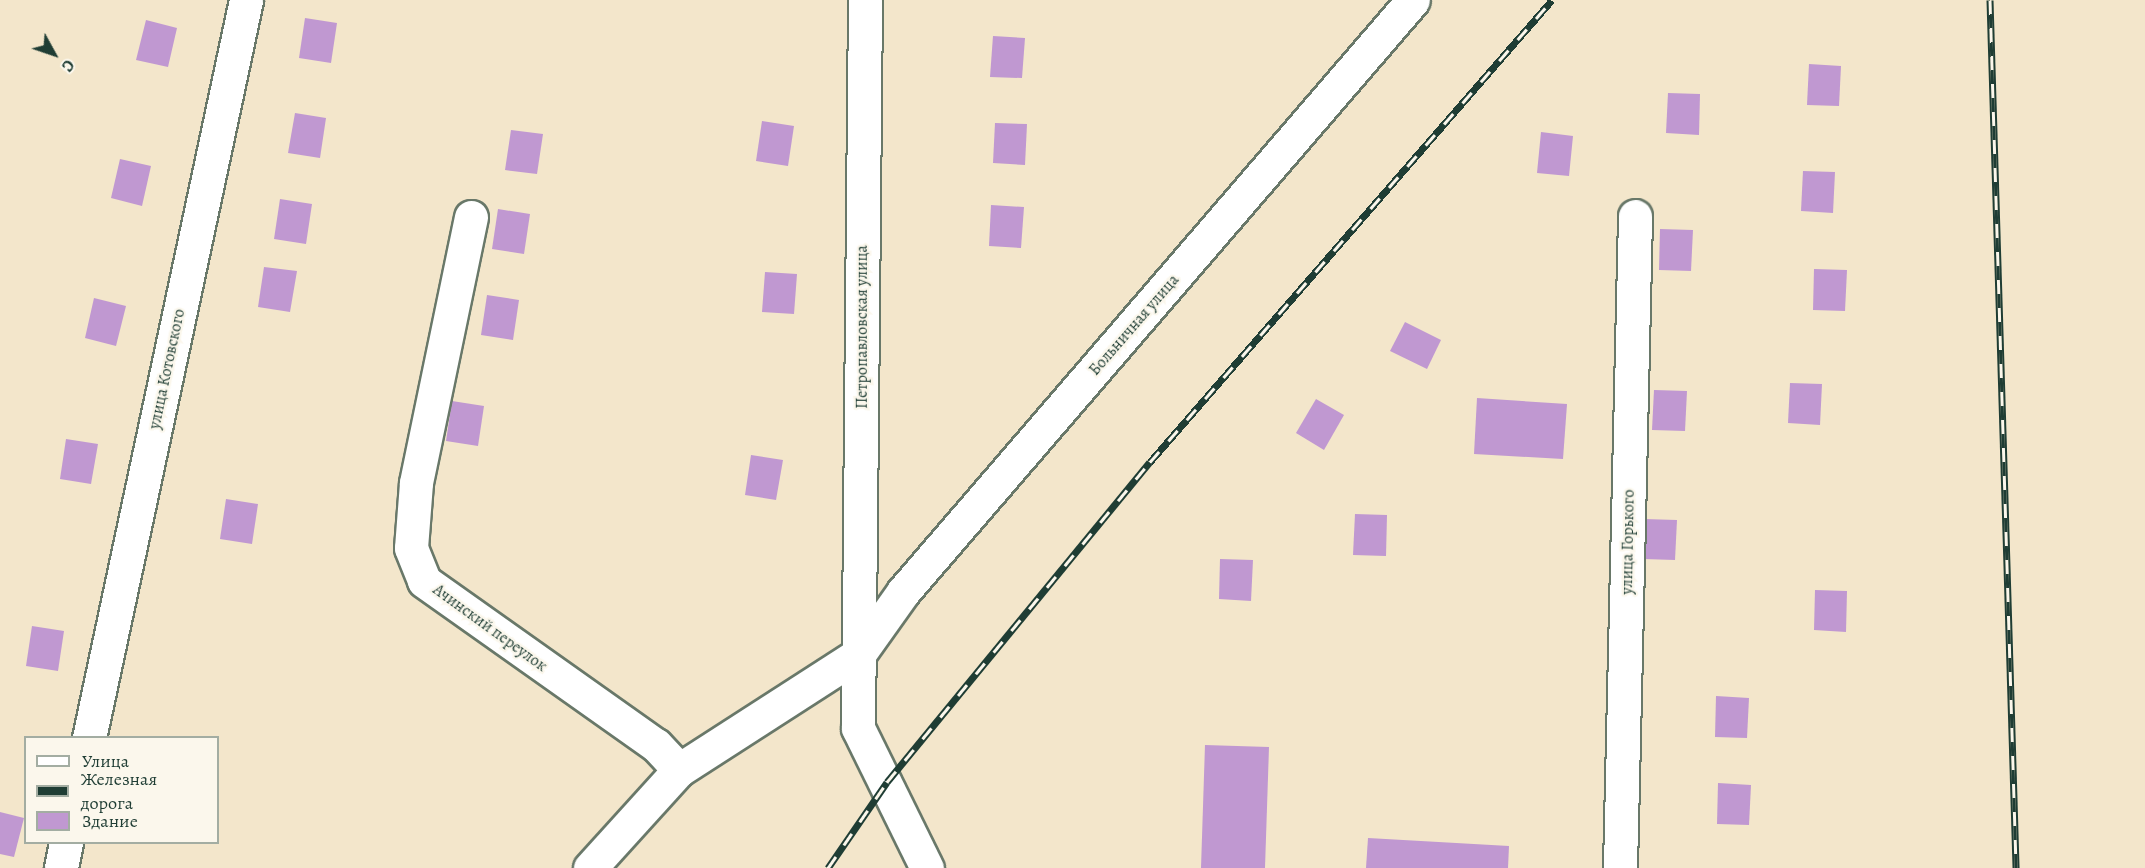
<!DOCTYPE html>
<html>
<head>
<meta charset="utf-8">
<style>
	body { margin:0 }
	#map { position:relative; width:2145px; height:868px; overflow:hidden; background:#f3e6cb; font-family:Alegreya,serif }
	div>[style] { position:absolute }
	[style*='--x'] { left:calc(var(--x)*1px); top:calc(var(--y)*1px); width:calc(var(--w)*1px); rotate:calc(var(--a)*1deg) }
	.building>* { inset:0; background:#c098d1 }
	.roads { filter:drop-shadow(2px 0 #697869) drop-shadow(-2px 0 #697869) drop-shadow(0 2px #697869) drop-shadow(0 -2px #697869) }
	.minor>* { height:33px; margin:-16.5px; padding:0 16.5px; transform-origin:16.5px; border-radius:16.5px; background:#fff }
	.rail>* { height:7px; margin-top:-3.5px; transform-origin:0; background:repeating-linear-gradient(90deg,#fbf7ec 0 14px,#1f3d34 0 28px); box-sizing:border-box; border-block:2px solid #1f3d34 }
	span { translate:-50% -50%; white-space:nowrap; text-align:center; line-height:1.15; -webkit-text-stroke:4.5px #fbf7ec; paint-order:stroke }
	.street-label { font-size:16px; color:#1f3d34 }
	.legend { position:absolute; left:24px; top:736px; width:195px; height:108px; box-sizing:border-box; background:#fbf7ec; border:2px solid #a3ada2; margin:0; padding:8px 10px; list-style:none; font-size:18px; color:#1f3d34 }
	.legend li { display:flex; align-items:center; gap:12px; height:30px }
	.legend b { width:30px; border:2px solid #a3ada2 }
	.north { position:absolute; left:24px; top:24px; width:60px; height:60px; -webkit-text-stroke:4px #fbf7ec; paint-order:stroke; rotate:130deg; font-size:16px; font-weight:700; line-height:24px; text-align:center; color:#1f3d34 }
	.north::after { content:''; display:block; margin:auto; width:21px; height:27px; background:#1f3d34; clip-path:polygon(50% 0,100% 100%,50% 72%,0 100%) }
</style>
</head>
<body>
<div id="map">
	<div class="building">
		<div style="clip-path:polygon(305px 18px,337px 23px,331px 63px,299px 58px)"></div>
		<div style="clip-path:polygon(146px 20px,177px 28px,168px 67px,136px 60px)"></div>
		<div style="clip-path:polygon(993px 36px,1025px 38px,1022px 78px,990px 77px)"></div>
		<div style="clip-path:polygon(1809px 64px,1841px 66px,1839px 106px,1807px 105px)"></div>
		<div style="clip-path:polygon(1668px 93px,1700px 94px,1699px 135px,1666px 133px)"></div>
		<div style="clip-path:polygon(295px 113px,326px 118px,320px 158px,288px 153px)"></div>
		<div style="clip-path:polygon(762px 121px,794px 126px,788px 166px,756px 161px)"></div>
		<div style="clip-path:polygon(995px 123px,1027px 124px,1025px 165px,993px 163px)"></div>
		<div style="clip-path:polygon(511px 130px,543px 134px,537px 174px,505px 170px)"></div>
		<div style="clip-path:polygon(1541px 132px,1573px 136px,1569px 176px,1537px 173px)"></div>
		<div style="clip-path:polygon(120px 159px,151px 166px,142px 206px,111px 198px)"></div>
		<div style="clip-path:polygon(1803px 171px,1835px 172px,1833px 213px,1801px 211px)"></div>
		<div style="clip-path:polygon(280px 199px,312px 204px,306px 244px,274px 239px)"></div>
		<div style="clip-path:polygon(991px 205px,1024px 207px,1021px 248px,989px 246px)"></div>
		<div style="clip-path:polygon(498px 209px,530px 214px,524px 254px,492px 249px)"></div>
		<div style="clip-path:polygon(1660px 229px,1693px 230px,1691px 271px,1659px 270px)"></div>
		<div style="clip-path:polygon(264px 267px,297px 271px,290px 312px,258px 307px)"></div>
		<div style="clip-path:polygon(1814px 269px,1847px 270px,1845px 311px,1813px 310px)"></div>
		<div style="clip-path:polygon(765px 272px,797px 274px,794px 314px,762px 312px)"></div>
		<div style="clip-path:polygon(487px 295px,519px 300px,513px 340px,481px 335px)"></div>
		<div style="clip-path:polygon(94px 298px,126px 306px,116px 346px,85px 338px)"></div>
		<div style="clip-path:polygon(1405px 322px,1441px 340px,1427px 369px,1390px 351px)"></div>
		<div style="clip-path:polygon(1790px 383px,1822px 384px,1820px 425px,1788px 423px)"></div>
		<div style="clip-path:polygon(1654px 390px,1687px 391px,1685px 431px,1652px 430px)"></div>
		<div style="clip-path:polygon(1477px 398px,1567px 404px,1563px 459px,1474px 454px)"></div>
		<div style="clip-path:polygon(1316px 399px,1344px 415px,1324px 450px,1296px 433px)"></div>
		<div style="clip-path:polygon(452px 401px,484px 406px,478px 446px,446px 441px)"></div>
		<div style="clip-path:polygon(66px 439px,98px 444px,91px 484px,60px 479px)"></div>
		<div style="clip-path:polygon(751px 455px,783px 460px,776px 500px,745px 495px)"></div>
		<div style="clip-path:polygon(226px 499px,258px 504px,252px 544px,220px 539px)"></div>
		<div style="clip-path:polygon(1355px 514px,1387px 515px,1386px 556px,1353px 555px)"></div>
		<div style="clip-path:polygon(1644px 519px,1677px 520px,1675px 560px,1643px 559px)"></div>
		<div style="clip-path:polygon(1220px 559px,1253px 560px,1251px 601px,1219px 599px)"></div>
		<div style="clip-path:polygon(1815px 590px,1847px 591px,1846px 632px,1814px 630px)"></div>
		<div style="clip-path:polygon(32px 626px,64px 631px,58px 671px,26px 666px)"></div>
		<div style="clip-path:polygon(1716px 696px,1749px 698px,1747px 738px,1715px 737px)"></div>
		<div style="clip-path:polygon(1205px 745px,1269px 747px,1265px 868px,1201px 868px)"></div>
		<div style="clip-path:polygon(1718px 783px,1751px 785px,1749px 825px,1717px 824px)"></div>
		<div style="clip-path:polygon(0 812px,24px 818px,14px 857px,0 854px)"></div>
		<div style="clip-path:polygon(1368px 838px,1509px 846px,1508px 868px,1366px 868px)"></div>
	</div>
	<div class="roads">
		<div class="minor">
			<div style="--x:865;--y:0;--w:728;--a:90.55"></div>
			<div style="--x:858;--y:728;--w:156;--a:63.8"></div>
			<div style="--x:471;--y:217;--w:272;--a:101.7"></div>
			<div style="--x:416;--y:483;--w:65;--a:94.4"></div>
			<div style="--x:411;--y:548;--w:35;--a:68"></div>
			<div style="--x:424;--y:581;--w:284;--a:35.3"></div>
			<div style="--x:656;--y:745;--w:34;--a:47"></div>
			<div style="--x:89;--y:738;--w:755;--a:-77.99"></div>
			<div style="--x:61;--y:868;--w:26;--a:-79"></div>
			<div style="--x:590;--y:868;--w:132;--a:-47.8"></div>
			<div style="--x:679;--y:770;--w:214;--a:-32.8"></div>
			<div style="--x:859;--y:654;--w:76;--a:-54.6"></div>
			<div style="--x:903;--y:592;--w:781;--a:-49.26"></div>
			<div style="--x:1620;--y:868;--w:652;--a:-88.68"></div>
		</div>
	</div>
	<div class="rail">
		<div style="--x:1990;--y:0;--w:868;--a:88.28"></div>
		<div style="--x:828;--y:868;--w:104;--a:-55.5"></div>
		<div style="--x:887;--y:782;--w:414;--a:-50.6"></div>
		<div style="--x:1150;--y:462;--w:612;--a:-48.97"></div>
	</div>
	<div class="street-label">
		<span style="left:1134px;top:325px;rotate:-49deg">Больничная улица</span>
		<span style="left:862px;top:327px;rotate:-90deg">Петропавловская улица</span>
		<span style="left:167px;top:369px;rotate:-78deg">улица Котовского</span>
		<span style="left:1628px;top:542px;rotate:-89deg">улица Горького</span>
		<span style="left:490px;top:628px;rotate:36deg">Ачинский переулок</span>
	</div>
	<ul class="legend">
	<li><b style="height:8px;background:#fff"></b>Улица</li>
	<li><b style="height:8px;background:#1f3d34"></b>Железная дорога</li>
	<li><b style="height:16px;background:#c098d1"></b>Здание</li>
	</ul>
	<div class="north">С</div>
</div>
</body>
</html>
